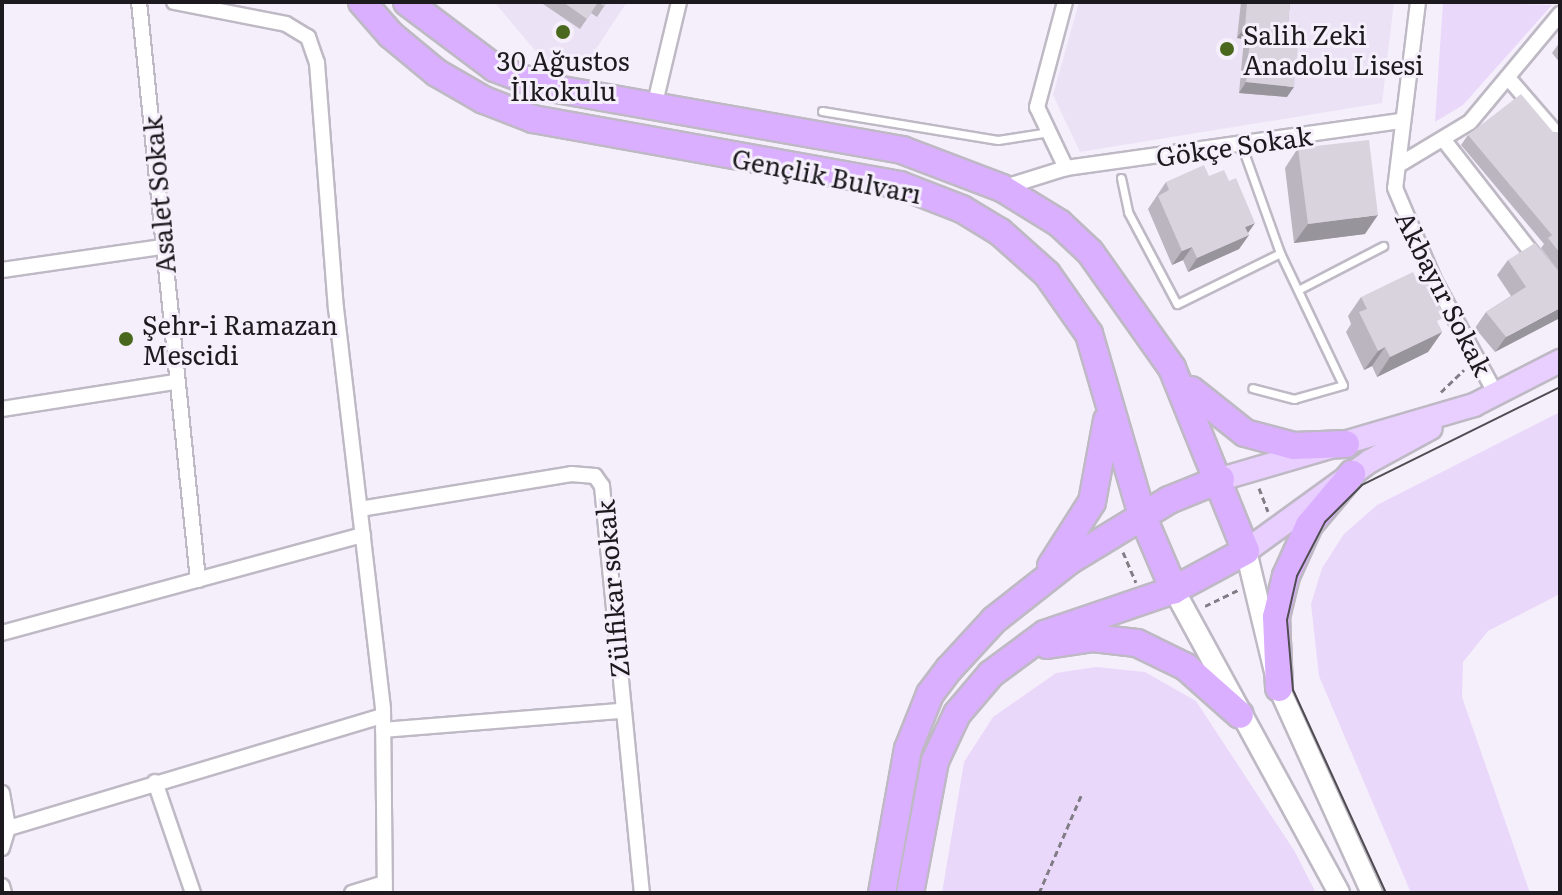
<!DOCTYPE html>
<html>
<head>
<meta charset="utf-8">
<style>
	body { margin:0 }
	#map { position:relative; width:1562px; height:895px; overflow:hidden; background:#f5effb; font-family:Literata,serif }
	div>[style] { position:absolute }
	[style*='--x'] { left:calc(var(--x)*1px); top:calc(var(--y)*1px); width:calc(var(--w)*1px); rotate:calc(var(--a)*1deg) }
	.built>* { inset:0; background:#ece2f5 }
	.green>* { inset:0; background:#ead8fa }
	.path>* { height:3px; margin-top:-1.5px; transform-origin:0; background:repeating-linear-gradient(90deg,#817d84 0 6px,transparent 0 10px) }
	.roads { filter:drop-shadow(2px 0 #beb9c4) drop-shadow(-2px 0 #beb9c4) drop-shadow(0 2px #beb9c4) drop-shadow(0 -2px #beb9c4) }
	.lane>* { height:7px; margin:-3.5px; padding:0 3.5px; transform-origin:3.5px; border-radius:3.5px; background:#fff }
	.street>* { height:14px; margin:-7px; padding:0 7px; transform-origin:7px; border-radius:7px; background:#fff }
	.secondary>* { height:20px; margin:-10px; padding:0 10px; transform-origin:10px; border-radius:10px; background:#fff }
	.primary>* { height:22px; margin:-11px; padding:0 11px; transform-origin:11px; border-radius:11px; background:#e9cfff }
	.highway>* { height:26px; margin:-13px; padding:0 13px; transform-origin:13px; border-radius:13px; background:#dbafff }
	.tram>* { height:2px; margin:-1px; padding:0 1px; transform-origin:1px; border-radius:1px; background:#4f4c52 }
	.wall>* { inset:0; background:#bbb5bf }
	.shaded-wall>* { inset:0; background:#98949b }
	.building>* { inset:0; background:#d9d3de }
	.dots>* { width:22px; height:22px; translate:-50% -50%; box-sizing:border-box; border:4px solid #f5effb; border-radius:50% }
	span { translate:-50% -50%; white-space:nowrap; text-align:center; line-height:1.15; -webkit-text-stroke:6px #f5effb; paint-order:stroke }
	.poi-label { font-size:26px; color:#1c1a1e }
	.left { translate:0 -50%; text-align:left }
	.street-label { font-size:26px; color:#1c1a1e }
	.frame { position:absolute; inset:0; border:4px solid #1c1a1e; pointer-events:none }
</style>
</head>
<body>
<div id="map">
	<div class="built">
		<div style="clip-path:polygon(494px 2px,627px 2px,580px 73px,545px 62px)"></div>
		<div style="clip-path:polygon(1079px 2px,1394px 2px,1382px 103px,1080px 152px,1053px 95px)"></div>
	</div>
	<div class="green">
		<div style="clip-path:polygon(1443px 2px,1552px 5px,1463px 105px,1435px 122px)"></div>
		<div style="clip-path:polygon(1560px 412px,1560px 594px,1488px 631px,1463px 662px,1462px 697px,1530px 893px,1411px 893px,1319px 676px,1311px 604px,1322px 568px,1344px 534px,1377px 505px)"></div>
		<div style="clip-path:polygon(1096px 667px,1145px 672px,1196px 701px,1295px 852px,1316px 893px,942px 893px,964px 762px,993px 717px,1056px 673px)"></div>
	</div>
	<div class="path">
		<div style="--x:1441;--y:392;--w:32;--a:-44"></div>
		<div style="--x:1259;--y:488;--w:25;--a:69"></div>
		<div style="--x:1123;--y:552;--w:33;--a:67"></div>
		<div style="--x:1205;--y:606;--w:37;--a:-26"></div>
		<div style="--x:1039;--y:893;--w:106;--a:-66.6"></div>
	</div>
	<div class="roads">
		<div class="lane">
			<div style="--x:822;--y:111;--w:178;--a:9.4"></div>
			<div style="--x:998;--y:140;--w:52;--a:-8.9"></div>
			<div style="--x:1241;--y:144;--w:116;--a:70.3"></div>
			<div style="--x:1280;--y:253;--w:146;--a:64.5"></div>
			<div style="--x:1343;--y:385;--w:51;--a:164.1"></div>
			<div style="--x:1294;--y:399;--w:43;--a:-165.3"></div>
			<div style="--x:1121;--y:178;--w:35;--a:78"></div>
			<div style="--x:1128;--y:212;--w:104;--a:62"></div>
			<div style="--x:1177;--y:304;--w:115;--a:-26.3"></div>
			<div style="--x:1298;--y:290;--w:96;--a:-27.4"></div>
		</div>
		<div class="street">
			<div style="--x:139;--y:2;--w:581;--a:84.17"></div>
			<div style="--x:174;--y:2;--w:114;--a:11.1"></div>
			<div style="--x:286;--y:24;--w:26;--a:31"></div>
			<div style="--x:308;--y:37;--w:28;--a:71"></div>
			<div style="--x:317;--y:63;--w:246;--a:85.6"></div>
			<div style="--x:336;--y:308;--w:404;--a:83.3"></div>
			<div style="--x:383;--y:709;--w:184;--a:89.4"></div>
			<div style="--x:1065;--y:2;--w:109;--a:104.9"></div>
			<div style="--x:1037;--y:107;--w:68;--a:64.6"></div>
			<div style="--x:1418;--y:2;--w:187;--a:97"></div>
			<div style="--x:1395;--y:188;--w:100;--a:67"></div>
			<div style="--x:1434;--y:280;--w:130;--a:61.5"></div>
			<div style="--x:1510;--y:80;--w:77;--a:49.2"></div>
			<div style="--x:654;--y:107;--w:108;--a:-76.6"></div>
			<div style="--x:1443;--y:139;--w:190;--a:52"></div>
			<div style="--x:1402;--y:163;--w:79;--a:-31.1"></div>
			<div style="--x:1470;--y:122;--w:141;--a:-50.2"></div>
			<div style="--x:1002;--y:188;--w:67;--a:-17.4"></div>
			<div style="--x:1066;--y:168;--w:338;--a:-8"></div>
			<div style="--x:2;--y:270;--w:162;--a:-8.2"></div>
			<div style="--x:2;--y:409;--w:175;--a:-8.9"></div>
			<div style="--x:360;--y:509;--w:214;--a:-9.4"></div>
			<div style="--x:571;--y:474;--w:24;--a:5"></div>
			<div style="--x:595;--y:476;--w:12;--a:55"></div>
			<div style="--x:602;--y:486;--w:409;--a:84.4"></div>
			<div style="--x:2;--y:633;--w:374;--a:-15.2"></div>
			<div style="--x:383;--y:730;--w:239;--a:-4.6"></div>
			<div style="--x:155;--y:782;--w:117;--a:71.1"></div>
			<div style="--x:2;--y:793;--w:36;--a:80"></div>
			<div style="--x:8;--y:828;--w:21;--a:107"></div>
			<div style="--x:2;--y:830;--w:398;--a:-16.7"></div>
			<div style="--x:2;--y:886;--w:7;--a:74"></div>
			<div style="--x:352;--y:893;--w:34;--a:-17"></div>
		</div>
		<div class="secondary">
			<div style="--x:1246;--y:551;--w:141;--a:76.5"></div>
			<div style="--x:1279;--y:688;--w:225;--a:65.6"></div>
			<div style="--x:1174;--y:590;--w:345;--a:61.4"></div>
		</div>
		<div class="primary">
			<div style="--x:1221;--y:479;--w:264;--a:-16.3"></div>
			<div style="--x:1474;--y:405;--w:97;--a:-27.1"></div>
			<div style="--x:1246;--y:551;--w:153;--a:-36"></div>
			<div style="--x:1370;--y:461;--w:69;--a:-28.4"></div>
		</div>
		<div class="highway">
			<div style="--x:362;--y:2;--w:44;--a:48.7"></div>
			<div style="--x:391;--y:35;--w:60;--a:39.6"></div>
			<div style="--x:437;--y:73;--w:54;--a:29.9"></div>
			<div style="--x:484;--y:100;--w:53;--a:21.2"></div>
			<div style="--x:533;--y:119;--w:373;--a:10.2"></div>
			<div style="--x:900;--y:185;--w:66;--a:21.2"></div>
			<div style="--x:962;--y:209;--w:44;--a:31.2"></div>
			<div style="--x:1000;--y:232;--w:63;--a:41.8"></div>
			<div style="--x:1047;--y:274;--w:73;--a:55"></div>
			<div style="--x:1089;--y:334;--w:189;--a:73.7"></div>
			<div style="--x:1142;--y:515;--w:82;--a:66.9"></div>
			<div style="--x:407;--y:2;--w:110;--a:36.9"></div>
			<div style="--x:495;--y:68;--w:53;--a:20.8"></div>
			<div style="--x:545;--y:87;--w:363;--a:10"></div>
			<div style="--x:902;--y:150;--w:107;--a:20.8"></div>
			<div style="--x:1002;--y:188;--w:67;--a:31.6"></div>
			<div style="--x:1059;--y:223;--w:42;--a:43.1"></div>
			<div style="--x:1090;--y:252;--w:142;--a:54.7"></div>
			<div style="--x:1172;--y:368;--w:197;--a:68"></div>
			<div style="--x:1246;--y:551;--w:82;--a:151.6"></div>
			<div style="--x:1174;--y:590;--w:136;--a:161.2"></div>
			<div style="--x:1045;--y:634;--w:67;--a:143.5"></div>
			<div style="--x:991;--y:674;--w:52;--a:130.4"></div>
			<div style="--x:957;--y:714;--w:52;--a:115.1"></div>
			<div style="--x:935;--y:761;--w:134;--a:100.7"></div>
			<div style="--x:1191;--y:390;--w:69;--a:38.5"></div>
			<div style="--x:1245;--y:433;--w:51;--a:14.9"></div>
			<div style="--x:1294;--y:446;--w:52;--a:-2.2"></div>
			<div style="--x:1051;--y:566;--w:76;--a:-57.4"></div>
			<div style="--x:1092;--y:502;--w:83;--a:-79.6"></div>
			<div style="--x:1047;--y:645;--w:47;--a:-8.7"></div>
			<div style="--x:1093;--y:638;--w:44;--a:6.5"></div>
			<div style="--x:1137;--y:643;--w:55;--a:26.1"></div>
			<div style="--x:1186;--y:667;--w:72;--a:41.6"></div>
			<div style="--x:1279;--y:688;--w:71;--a:-92.4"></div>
			<div style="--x:1276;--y:617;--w:42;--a:-76.3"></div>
			<div style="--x:1286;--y:576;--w:56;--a:-65.7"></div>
			<div style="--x:1309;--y:525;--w:67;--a:-49.9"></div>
			<div style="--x:882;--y:893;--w:146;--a:-79.8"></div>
			<div style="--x:908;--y:749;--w:59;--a:-68.2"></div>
			<div style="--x:930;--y:694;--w:31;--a:-53"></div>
			<div style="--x:949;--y:669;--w:67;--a:-47.4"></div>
			<div style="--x:994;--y:620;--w:95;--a:-38.2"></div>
			<div style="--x:1069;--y:561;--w:117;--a:-31.4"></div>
			<div style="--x:1169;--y:500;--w:56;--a:-22"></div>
		</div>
	</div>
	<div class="tram">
		<div style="--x:1386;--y:893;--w:223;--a:-114.6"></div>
		<div style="--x:1293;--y:690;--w:70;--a:-94.9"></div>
		<div style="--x:1287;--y:620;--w:45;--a:-77.2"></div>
		<div style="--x:1297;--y:576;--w:61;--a:-62.6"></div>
		<div style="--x:1325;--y:522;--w:52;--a:-45"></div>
		<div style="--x:1362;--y:485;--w:221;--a:-26.3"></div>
	</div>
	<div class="wall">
		<div style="clip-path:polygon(540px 2px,607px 2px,597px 17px,591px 13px,580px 29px)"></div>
		<div style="clip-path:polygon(1241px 2px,1290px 2px,1288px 24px,1287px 97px,1239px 93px,1244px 39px,1237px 38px)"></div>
		<div style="clip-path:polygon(1560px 42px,1560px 63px,1552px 53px)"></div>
		<div style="clip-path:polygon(1553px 132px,1560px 133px,1560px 273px,1541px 248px,1544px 244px,1461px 145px,1468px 135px)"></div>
		<div style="clip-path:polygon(1298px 148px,1365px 234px,1294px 243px,1285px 168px)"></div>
		<div style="clip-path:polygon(1209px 176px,1249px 235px,1239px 249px,1188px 272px,1183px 260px,1172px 265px,1148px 209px,1166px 182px)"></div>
		<div style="clip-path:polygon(1508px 260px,1560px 273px,1495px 352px,1475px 328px,1486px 312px,1511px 296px,1497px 275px)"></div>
		<div style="clip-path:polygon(1361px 297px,1439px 326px,1442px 332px,1428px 352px,1377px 377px,1372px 366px,1364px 370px,1346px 332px,1351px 324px,1348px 316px)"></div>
	</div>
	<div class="shaded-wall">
		<div style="clip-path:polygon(1245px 27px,1251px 28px,1244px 39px,1237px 38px)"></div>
		<div style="clip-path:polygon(1246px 82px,1294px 87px,1287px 97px,1239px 93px)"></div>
		<div style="clip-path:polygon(1378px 215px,1365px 234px,1294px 243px,1308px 224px)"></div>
		<div style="clip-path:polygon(1255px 223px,1246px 236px,1245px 227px)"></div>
		<div style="clip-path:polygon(1249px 235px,1239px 249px,1188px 272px,1197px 258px)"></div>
		<div style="clip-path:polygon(1192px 247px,1183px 260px,1172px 265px,1182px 251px)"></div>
		<div style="clip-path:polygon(1560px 308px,1560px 318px,1495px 352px,1506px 337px)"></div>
		<div style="clip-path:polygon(1442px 332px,1428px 352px,1377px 377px,1390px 357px)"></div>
		<div style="clip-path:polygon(1385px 347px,1372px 366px,1364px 370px,1378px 351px)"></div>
	</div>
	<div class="building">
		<div style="clip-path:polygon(563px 2px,607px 2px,604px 6px,598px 2px,587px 19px)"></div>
		<div style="clip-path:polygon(1247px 2px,1290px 2px,1288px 24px,1300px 25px,1294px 87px,1246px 82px,1251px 28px,1245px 27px)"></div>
		<div style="clip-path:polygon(1521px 94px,1553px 132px,1560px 133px,1560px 253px,1548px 238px,1552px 235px,1468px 135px)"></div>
		<div style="clip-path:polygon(1369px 140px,1378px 215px,1308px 224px,1298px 148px)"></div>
		<div style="clip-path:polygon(1204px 165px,1209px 176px,1224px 170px,1229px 181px,1236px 178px,1255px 223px,1245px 227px,1249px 235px,1197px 258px,1192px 247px,1182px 251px,1158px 196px,1169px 190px,1166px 182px)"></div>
		<div style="clip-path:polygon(1535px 243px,1560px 273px,1560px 308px,1506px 337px,1486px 312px,1526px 287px,1508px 260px)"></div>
		<div style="clip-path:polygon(1413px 272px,1418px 282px,1426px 278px,1445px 317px,1437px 321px,1442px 332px,1390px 357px,1385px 347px,1378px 351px,1359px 312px,1367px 309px,1361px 297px)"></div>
	</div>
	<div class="dots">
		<div style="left:563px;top:32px;background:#49681d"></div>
		<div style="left:1227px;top:49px;background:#49681d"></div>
		<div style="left:126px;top:339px;background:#49681d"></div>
	</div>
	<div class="poi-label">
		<span class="left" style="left:1243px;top:49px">Salih Zeki<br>Anadolu Lisesi</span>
		<span style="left:563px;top:75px">30 Ağustos<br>İlkokulu</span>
		<span class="left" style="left:142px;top:339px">Şehr-i Ramazan<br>Mescidi</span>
	</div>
	<div class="street-label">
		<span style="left:1234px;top:145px;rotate:-8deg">Gökçe Sokak</span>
		<span style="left:827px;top:175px;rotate:11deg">Gençlik Bulvarı</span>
		<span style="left:158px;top:195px;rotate:-95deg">Asalet Sokak</span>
		<span style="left:1445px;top:293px;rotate:63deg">Akbayır Sokak</span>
		<span style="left:611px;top:589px;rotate:-95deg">Zülfikar sokak</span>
	</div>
	<div class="frame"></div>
</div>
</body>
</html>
